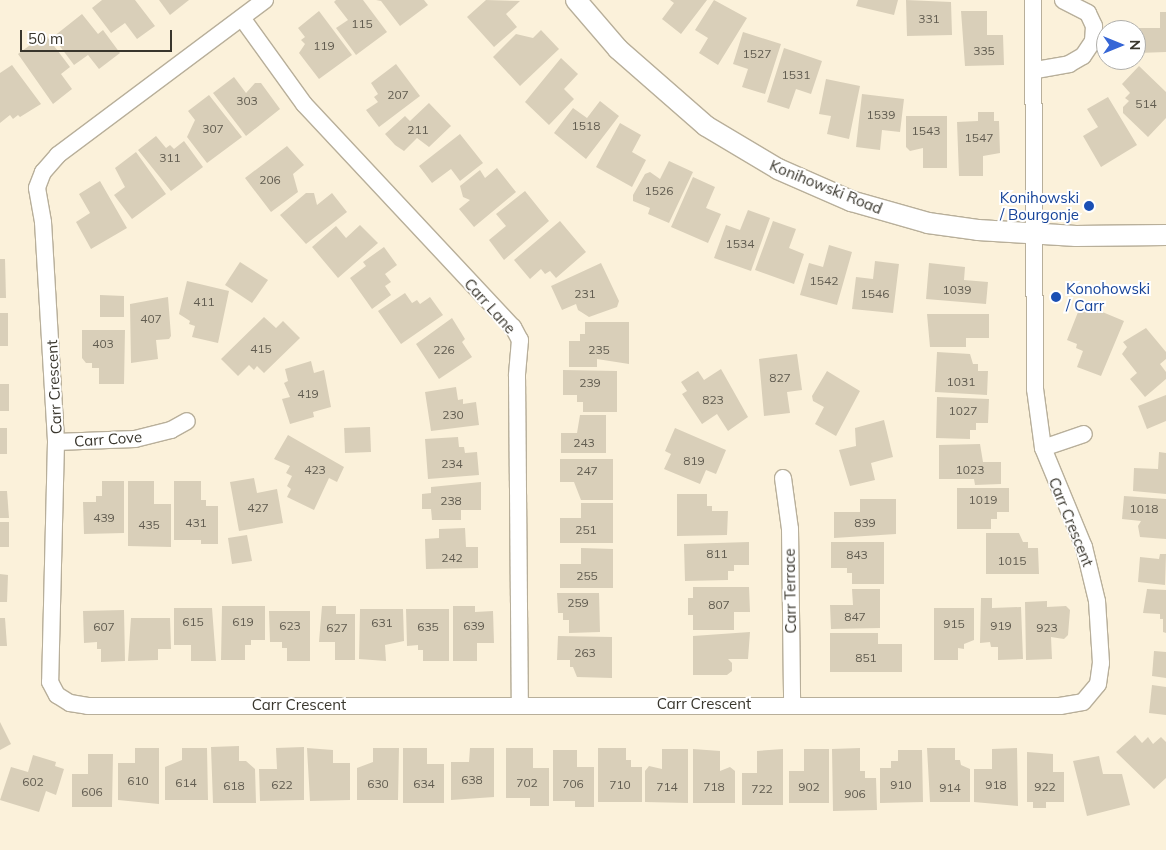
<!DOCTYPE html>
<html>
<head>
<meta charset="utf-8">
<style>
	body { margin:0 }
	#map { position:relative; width:1166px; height:850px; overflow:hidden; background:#fbf1da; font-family:Mulish,sans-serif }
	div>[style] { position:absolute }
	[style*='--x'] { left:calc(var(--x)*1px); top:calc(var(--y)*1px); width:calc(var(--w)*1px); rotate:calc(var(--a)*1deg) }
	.building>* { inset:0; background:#d9cfb9 }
	.roads { filter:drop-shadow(1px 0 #b8af9a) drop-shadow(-1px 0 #b8af9a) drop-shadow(0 1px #b8af9a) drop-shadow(0 -1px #b8af9a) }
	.minor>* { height:16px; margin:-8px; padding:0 8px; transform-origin:8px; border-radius:8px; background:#fff }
	.tertiary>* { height:20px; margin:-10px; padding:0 10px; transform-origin:10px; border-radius:10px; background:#fff }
	.dots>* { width:14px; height:14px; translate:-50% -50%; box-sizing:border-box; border:2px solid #fff; border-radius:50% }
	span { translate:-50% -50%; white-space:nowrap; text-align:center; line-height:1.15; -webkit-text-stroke:4px #fff; paint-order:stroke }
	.number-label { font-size:12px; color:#615c50 }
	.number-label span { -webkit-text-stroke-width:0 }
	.street-label { font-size:15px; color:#39362d }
	.transit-label { font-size:15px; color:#164399 }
	.right { translate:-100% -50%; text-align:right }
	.left { translate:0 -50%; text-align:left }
	.north { position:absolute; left:1096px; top:20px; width:50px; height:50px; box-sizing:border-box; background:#fff; border:1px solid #b0afab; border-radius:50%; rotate:90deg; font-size:14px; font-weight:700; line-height:20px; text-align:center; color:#39362d }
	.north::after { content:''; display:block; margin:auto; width:18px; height:22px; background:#3666d6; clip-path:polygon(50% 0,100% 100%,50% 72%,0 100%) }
	.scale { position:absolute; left:20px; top:30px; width:152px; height:22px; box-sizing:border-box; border:2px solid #39362d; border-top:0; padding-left:6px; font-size:15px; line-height:18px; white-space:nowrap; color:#39362d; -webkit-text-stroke:4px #fff; paint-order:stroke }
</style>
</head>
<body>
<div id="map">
	<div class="building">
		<div style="clip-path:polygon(102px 0,135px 0,155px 26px,137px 39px,125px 23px,111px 33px,92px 8px)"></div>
		<div style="clip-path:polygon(159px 0,189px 0,170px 15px)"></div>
		<div style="clip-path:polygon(336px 0,363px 0,387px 32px,356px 55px,336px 28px,348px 20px,334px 2px)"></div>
		<div style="clip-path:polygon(376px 0,424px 0,428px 5px,400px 26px,381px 1px)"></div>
		<div style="clip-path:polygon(486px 0,520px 1px,506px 14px,517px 27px,494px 47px,467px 17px)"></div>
		<div style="clip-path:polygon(670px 0,707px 0,681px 34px,662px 19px,674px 3px)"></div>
		<div style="clip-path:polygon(714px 0,747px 18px,718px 65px,699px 53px,708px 38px,695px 30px)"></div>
		<div style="clip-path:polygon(858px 0,898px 0,894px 15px,856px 6px)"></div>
		<div style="clip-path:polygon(906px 0,951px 2px,952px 35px,907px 36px)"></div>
		<div style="clip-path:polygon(319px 11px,352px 55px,319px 79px,299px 53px,305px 44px,301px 40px,305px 37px,298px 28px)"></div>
		<div style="clip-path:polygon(961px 11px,987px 11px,987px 35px,1003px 35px,1004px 65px,965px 66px)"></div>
		<div style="clip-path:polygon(1160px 12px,1166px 12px,1166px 52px,1138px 53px,1138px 28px,1160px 28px)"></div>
		<div style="clip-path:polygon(82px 14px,98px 34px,103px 30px,120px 53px,99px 69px,88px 55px,74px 65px,53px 37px)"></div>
		<div style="clip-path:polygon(541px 30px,559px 49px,520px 86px,493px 57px,516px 34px,533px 38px)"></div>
		<div style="clip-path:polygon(743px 32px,781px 44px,765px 94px,742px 87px,748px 69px,733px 64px)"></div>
		<div style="clip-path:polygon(45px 34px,70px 67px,61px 74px,72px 89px,53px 104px,18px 54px)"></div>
		<div style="clip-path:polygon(784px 48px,822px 61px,811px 94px,796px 89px,789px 109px,767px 102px)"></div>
		<div style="clip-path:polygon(561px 58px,578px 74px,564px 89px,574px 99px,549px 125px,525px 102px)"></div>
		<div style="clip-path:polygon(396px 64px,420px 96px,379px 127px,366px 110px,378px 102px,374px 97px,378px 94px,371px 83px)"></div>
		<div style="clip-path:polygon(12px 65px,41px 104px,20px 117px,18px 115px,13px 119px,10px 115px,0 123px,0 73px)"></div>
		<div style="clip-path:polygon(1139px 66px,1166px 92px,1166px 118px,1148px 137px,1123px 113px,1123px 107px,1129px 101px,1125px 98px,1130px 93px,1122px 84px)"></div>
		<div style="clip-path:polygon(234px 77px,246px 93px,255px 83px,261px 83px,280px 109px,246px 136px,213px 93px)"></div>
		<div style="clip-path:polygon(826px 79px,860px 86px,849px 139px,827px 134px,831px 116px,819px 114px)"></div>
		<div style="clip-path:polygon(862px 94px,904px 99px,900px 132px,882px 130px,880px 150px,856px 147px)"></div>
		<div style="clip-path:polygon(209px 95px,242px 137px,207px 163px,187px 137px,195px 120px,188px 111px)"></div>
		<div style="clip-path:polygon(1108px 97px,1137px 145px,1101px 167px,1083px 136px,1098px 127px,1087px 109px)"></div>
		<div style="clip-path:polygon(600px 101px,619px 116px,586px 159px,554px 133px,573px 108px,587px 118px)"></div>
		<div style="clip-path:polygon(429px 103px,451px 126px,429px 147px,417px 138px,404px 151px,395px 145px,385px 134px,405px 116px,410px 121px)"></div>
		<div style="clip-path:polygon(978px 112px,994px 112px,994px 121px,999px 121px,1000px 153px,983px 156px,983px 176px,959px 176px,957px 122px,978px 121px)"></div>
		<div style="clip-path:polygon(906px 116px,947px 116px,947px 168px,923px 168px,923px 148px,910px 151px,906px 147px)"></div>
		<div style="clip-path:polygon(620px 123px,641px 135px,632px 152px,646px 160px,632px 187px,596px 167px)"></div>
		<div style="clip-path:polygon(460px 134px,483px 163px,460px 181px,451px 169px,432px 183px,419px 166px)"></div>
		<div style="clip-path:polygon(156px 136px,166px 148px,170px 145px,174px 149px,184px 141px,203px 167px,171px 191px,138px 150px)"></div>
		<div style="clip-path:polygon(287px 146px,304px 165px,293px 174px,298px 192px,271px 212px,245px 178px)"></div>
		<div style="clip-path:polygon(136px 152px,166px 194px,132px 219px,114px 195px,125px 187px,115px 168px)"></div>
		<div style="clip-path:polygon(669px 161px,693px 172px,669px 223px,648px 214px,650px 208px,633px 201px,633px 195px,645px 174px,650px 172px,660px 179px)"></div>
		<div style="clip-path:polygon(497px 168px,516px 192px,474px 227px,459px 209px,470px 200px,463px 197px,460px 186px,480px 170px,485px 178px)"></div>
		<div style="clip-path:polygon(693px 177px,715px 187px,706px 208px,721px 214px,708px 243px,671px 227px)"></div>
		<div style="clip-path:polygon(100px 181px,127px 228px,91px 249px,76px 222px,90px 213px,79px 194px)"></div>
		<div style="clip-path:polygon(525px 191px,549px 221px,504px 260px,489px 240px,506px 226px,496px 214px)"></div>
		<div style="clip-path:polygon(306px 193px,314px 193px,317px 205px,332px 193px,347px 212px,306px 244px,280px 215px)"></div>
		<div style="clip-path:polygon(748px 210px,770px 218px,751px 271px,714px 258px,726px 225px,740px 230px)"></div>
		<div style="clip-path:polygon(560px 221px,586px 252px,556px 278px,550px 271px,545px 274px,541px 269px,530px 279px,514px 260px)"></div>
		<div style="clip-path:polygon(773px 221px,796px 229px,789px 248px,804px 254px,794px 284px,755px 270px)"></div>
		<div style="clip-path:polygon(360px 225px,378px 243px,338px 278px,312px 247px,336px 226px,346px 238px)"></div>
		<div style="clip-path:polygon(829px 245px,852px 252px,837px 305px,800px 295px,809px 263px,823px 267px)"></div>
		<div style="clip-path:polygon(384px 247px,397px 265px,385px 274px,391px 282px,385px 286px,391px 295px,372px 309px,350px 278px,366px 266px,363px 262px)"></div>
		<div style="clip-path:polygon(0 259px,5px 259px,6px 298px,0 298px)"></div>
		<div style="clip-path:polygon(875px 261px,899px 264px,893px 313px,852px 309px,856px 277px,873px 279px)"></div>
		<div style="clip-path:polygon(240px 262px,268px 280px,252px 303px,225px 285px)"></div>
		<div style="clip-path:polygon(601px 263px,619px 301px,617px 307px,589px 317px,578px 310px,576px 304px,562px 310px,551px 286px)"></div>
		<div style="clip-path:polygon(929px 263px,965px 267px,964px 280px,988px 282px,986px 304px,926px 299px)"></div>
		<div style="clip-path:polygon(187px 281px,229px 291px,218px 343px,192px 337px,195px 326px,189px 324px,190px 321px,179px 314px)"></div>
		<div style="clip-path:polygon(405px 293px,412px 303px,417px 300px,420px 304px,430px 297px,443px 315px,401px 344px,378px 311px)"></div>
		<div style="clip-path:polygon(100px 295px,124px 296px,124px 317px,100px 317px)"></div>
		<div style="clip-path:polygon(168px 297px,171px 336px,169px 339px,156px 340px,158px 359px,131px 363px,130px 304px)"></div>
		<div style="clip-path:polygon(1088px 306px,1124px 321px,1101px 376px,1077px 367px,1083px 351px,1076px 348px,1077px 344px,1067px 340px,1080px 307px,1087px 310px)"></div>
		<div style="clip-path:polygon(0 313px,8px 313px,8px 346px,0 346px)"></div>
		<div style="clip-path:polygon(927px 314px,989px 314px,989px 338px,966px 338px,966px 347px,930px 347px)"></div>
		<div style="clip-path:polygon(264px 317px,276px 328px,283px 321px,300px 338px,264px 373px,257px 366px,254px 370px,249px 365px,238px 376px,221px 359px)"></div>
		<div style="clip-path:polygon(452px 318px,465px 339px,462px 342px,472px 357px,439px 379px,416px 344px)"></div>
		<div style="clip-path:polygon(585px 322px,629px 322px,629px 364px,597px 359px,597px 367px,569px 367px,569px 341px,580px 341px,580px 334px,585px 334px)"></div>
		<div style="clip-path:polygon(1146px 328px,1166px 352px,1166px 359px,1160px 364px,1166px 372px,1166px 379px,1145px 397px,1130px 379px,1137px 373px,1122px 354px,1127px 347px,1123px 342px)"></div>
		<div style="clip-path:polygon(82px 330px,125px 330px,124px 384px,99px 384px,99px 368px,92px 368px,92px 363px,86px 363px,82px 358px)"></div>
		<div style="clip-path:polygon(937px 352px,970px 354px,973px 364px,978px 364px,978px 371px,988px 371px,987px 395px,935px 392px)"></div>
		<div style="clip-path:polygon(797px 354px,802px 390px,787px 392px,790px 413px,764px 416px,759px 359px)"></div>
		<div style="clip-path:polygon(311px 361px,314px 373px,324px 370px,331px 407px,313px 412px,314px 417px,290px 424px,282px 399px,290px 397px,284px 383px,288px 381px,285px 369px)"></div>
		<div style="clip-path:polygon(721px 369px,748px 417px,728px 431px,717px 414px,702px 424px,682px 394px,687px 391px,681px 382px,698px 371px,704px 380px)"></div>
		<div style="clip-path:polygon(563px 370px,617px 371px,617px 412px,583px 412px,583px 402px,577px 402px,577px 395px,563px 395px)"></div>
		<div style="clip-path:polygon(827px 371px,860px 391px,836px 436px,815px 424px,824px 407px,813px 401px,812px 396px)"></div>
		<div style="clip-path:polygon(0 384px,9px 384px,9px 411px,0 411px)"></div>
		<div style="clip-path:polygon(456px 387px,458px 400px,463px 399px,463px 404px,476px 402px,479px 425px,431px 431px,425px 392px)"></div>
		<div style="clip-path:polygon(1166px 395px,1166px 421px,1147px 429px,1138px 406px)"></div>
		<div style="clip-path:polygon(937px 397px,989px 399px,988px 423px,976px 423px,976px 430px,970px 430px,970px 439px,936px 438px)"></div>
		<div style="clip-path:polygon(580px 415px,606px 415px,606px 453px,561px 453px,561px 433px,577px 433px)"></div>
		<div style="clip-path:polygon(884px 420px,893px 457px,871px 463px,875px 480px,850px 486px,839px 450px,856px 446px,855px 428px)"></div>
		<div style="clip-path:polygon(370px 427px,371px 452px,345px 453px,344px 428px)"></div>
		<div style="clip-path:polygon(0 428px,7px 428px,7px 454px,0 454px)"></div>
		<div style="clip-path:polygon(675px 428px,726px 450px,716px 474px,706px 470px,700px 484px,664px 469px,671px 454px,665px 451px)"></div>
		<div style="clip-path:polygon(288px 435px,344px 467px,337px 482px,329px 478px,314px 510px,287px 497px,291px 489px,287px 486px,292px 476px,286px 473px,290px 466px,274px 459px)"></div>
		<div style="clip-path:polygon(458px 437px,459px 447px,464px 447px,465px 453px,477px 452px,479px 475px,428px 479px,425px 439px)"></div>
		<div style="clip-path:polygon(980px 444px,983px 462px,1001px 462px,1001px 484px,975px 485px,974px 479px,939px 479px,939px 445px)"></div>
		<div style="clip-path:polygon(1159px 452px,1166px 453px,1166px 494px,1133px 491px,1134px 468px,1158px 469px)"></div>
		<div style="clip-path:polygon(560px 459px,613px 459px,613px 500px,581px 500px,574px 482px,560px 482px)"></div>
		<div style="clip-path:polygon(254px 478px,257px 493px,277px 489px,283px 523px,239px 531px,230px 482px)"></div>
		<div style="clip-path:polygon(102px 481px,124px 481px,124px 533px,84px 534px,83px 502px,96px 502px,96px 496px,102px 496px)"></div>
		<div style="clip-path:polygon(128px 481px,154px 481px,154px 504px,171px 504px,171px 547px,128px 546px)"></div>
		<div style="clip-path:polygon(174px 481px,201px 481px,201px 500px,206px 500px,206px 506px,218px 506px,218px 544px,201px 544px,201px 540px,174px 540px)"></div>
		<div style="clip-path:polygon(481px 482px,481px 510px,461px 510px,461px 520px,432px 520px,431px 509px,422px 509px,422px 494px,431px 493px,431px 487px)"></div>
		<div style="clip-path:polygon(957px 488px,1009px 488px,1009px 512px,997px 512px,997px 519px,991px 519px,991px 529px,957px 529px)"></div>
		<div style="clip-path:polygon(0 491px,7px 491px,9px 518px,0 518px)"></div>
		<div style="clip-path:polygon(677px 494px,707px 494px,707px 506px,712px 506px,712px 511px,728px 511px,727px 535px,677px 536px)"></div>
		<div style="clip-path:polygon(1124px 496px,1166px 499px,1166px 539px,1140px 537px,1138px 526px,1141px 521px,1122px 519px)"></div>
		<div style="clip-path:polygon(860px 499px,896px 499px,896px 534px,834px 538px,834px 512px,860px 512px)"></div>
		<div style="clip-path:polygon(581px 503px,613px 503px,613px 543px,560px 543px,560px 518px,581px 518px)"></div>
		<div style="clip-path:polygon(0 522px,9px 522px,9px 547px,0 547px)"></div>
		<div style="clip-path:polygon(465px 528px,466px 547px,478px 547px,478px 568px,426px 569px,425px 539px,439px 538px,439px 529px)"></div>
		<div style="clip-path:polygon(986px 533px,1019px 533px,1023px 542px,1028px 542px,1028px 548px,1038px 548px,1039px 574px,986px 574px)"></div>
		<div style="clip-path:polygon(247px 535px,252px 561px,232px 564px,228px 538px)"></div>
		<div style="clip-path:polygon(749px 542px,749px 565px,734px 565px,734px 571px,728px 571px,728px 580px,685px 581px,684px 544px)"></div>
		<div style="clip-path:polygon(831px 542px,884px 542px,884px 584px,852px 584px,852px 573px,847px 573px,847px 568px,831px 568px)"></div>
		<div style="clip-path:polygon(581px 548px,613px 549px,613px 588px,560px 588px,560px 564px,581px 564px)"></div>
		<div style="clip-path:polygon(1160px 554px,1166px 554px,1165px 585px,1138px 582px,1140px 557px,1159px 559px)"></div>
		<div style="clip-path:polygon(0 574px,8px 575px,7px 602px,0 602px)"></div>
		<div style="clip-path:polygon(693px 587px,749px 587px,750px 612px,734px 612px,734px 630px,693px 630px,693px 615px,688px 615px,688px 598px,693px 598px)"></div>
		<div style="clip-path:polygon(852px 589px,880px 589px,880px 628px,831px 629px,830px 605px,853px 605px)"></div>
		<div style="clip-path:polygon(1147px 589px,1166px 590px,1166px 633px,1163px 632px,1163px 619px,1160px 619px,1160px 614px,1143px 613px)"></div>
		<div style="clip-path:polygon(557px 593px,599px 593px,600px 632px,569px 633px,569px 620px,563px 620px,563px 613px,558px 613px)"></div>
		<div style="clip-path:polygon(981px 598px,992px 598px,992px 608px,1021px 607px,1023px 659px,998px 660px,998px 647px,991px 647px,990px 642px,980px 643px)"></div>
		<div style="clip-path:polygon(1047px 601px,1047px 607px,1066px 606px,1070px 610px,1068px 635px,1064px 639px,1051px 637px,1052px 659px,1026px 660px,1025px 602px)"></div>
		<div style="clip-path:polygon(222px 606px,265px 606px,265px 640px,251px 640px,251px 645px,245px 645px,245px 660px,221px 660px)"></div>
		<div style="clip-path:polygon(322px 606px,336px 606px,336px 614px,355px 614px,355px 660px,335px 660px,335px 642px,319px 642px)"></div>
		<div style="clip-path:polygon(453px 606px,475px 606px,475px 612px,493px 611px,494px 643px,477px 643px,477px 661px,453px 661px)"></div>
		<div style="clip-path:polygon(174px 608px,212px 608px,216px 661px,191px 661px,191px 645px,174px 645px)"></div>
		<div style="clip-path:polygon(934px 608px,974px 608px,974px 640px,964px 644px,964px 649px,958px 648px,958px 660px,934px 660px)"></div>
		<div style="clip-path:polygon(360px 609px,403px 609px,404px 641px,385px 645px,386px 661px,359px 659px)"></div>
		<div style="clip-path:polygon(406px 609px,449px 609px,449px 661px,423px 661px,423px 650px,418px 650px,418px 645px,407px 646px)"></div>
		<div style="clip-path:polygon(124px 610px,125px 661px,101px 662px,101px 649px,97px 649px,97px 642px,84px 643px,83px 611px)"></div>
		<div style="clip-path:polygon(269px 611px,310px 611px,310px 661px,287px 661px,287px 648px,282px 648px,282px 642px,270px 642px)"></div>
		<div style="clip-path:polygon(0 618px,5px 618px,7px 646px,0 646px)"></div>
		<div style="clip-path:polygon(131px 618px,170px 618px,171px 649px,158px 649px,158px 660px,128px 661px)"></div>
		<div style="clip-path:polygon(750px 632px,748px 659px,728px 659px,732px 663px,732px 671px,727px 675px,693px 675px,693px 636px)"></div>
		<div style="clip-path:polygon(830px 633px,878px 633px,878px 644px,902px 644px,902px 672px,830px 672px)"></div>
		<div style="clip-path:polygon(558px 636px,612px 637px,612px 678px,577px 677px,573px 667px,570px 667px,570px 660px,557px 660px)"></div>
		<div style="clip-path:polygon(1154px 651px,1166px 652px,1166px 678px,1152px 676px)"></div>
		<div style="clip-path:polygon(1152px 685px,1166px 687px,1166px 715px,1149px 713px)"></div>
		<div style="clip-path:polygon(0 722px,11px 744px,0 750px)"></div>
		<div style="clip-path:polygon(1135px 735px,1142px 743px,1148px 737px,1153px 744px,1161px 737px,1166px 742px,1166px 778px,1154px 789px,1116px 752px)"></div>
		<div style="clip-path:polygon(239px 746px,239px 761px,246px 761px,255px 769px,256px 803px,213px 803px,211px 747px)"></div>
		<div style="clip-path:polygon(304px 747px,304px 800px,260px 801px,259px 769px,277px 769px,276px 748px)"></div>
		<div style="clip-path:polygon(135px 748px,159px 748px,159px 804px,118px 800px,118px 763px,135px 763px)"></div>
		<div style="clip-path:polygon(182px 748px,207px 748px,208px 800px,165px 800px,165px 767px,182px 760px)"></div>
		<div style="clip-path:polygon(307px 748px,333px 750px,333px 763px,350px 763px,350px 800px,310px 801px)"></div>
		<div style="clip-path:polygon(373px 748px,399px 748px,398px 800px,357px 800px,357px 768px,373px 762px)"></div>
		<div style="clip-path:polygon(403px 748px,427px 748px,427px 764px,444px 764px,444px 803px,403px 803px)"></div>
		<div style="clip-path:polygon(470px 748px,494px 748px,494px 797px,451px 800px,451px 762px,469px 762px)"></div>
		<div style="clip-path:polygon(506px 748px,533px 748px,533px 768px,549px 768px,549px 806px,530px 806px,530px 798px,506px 798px)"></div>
		<div style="clip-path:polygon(598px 748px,626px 748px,626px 760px,631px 760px,631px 767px,642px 767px,642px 802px,598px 802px)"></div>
		<div style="clip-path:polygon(860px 748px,860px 771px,865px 771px,865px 778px,876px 778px,877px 810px,833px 811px,832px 749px)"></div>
		<div style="clip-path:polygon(927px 748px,955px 748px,955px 760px,960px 760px,961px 765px,970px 769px,970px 802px,930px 802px)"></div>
		<div style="clip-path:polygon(1017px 748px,1018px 806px,974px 802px,974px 769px,992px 769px,992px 749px)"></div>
		<div style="clip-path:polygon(662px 749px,688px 749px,688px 803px,645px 802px,645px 771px,649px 766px,662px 769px)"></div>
		<div style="clip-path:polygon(693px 749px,720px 751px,720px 771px,730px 767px,735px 771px,735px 803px,693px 803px)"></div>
		<div style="clip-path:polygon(783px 749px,783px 805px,742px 805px,742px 773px,757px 773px,757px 751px)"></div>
		<div style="clip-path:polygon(804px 749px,829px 749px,829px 803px,789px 803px,789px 771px,804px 771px)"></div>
		<div style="clip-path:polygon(553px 750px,577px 750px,577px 767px,594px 767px,594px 807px,575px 807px,575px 801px,553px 801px)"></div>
		<div style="clip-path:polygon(898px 750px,922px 750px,923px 802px,880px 803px,880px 768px,891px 768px,891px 761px,898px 761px)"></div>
		<div style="clip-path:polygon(1027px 752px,1053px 754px,1053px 772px,1064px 772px,1064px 802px,1046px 802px,1046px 808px,1033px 808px,1033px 802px,1027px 802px)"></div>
		<div style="clip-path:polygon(88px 754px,113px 754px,112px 807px,72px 807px,72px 774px,88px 774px)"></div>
		<div style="clip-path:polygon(33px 755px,56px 762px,55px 766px,64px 769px,56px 795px,46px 791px,39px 812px,0 800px,11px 767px,28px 772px)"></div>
		<div style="clip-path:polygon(1099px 756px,1103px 774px,1122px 774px,1130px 805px,1087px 816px,1073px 761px)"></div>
	</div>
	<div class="roads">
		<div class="minor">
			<div style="--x:265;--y:0;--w:259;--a:143.2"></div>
			<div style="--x:58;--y:155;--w:23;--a:131"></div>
			<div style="--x:43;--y:172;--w:17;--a:111"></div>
			<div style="--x:37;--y:188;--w:35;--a:80"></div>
			<div style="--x:43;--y:222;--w:220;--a:86.6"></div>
			<div style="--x:56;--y:442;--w:240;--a:91.4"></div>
			<div style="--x:50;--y:682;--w:15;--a:62"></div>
			<div style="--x:57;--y:695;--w:15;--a:32"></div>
			<div style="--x:70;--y:703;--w:18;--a:9"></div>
			<div style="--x:88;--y:706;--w:972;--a:0"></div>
			<div style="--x:1060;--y:706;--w:23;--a:-10"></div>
			<div style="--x:1083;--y:702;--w:23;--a:-50"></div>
			<div style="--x:1098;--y:684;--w:21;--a:-82"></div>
			<div style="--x:1101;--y:663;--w:62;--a:-93.7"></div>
			<div style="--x:1097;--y:601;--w:56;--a:-103.5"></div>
			<div style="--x:1084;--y:547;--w:107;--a:-112.5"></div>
			<div style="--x:1043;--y:448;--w:60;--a:-97.7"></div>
			<div style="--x:1035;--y:389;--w:389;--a:-90.3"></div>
			<div style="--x:242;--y:18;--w:106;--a:54.2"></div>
			<div style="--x:304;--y:104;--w:306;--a:46.9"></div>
			<div style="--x:513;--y:327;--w:15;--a:62"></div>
			<div style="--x:520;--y:340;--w:36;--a:95"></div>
			<div style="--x:517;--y:376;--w:329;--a:89.5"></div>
			<div style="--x:1036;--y:70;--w:34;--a:-10"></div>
			<div style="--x:1069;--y:64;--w:16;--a:-30"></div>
			<div style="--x:1083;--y:56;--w:18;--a:-56"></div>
			<div style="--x:1093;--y:41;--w:15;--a:-86"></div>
			<div style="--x:1094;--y:26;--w:14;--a:-115"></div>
			<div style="--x:1088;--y:13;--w:28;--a:-153"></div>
			<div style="--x:56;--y:442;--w:79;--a:-2.2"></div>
			<div style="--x:135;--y:439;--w:37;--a:-14"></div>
			<div style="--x:171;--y:430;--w:18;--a:-29"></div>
			<div style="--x:1043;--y:448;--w:43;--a:-18.9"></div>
			<div style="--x:783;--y:478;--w:51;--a:82.2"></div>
			<div style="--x:790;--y:529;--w:175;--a:89.3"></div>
		</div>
		<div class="tertiary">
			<div style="--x:576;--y:0;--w:65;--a:49.4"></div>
			<div style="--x:618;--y:49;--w:117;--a:41.2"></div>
			<div style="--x:706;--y:126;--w:84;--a:30.8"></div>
			<div style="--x:778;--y:169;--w:80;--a:23.7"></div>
			<div style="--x:851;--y:201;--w:80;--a:15.9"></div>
			<div style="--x:928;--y:223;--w:50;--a:8"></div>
			<div style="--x:978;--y:230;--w:98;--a:3.5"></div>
			<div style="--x:1076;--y:236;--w:90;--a:-0.6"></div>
		</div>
	</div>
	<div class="dots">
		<div style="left:1089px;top:206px;background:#1a4fb4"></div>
		<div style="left:1056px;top:297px;background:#1a4fb4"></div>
	</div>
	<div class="number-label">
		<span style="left:929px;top:19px">331</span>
		<span style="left:362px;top:24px">115</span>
		<span style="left:324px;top:46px">119</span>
		<span style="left:984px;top:51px">335</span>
		<span style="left:757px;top:54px">1527</span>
		<span style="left:796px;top:75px">1531</span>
		<span style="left:398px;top:95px">207</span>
		<span style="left:247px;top:101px">303</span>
		<span style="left:1146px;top:104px">514</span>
		<span style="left:881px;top:115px">1539</span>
		<span style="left:586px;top:126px">1518</span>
		<span style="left:213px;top:129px">307</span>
		<span style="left:418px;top:130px">211</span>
		<span style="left:926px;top:131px">1543</span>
		<span style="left:979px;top:138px">1547</span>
		<span style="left:170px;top:158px">311</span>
		<span style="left:270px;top:180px">206</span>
		<span style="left:659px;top:191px">1526</span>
		<span style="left:740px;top:244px">1534</span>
		<span style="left:824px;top:281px">1542</span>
		<span style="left:957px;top:290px">1039</span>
		<span style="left:585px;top:294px">231</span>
		<span style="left:875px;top:294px">1546</span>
		<span style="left:204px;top:302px">411</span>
		<span style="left:151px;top:319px">407</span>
		<span style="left:103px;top:344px">403</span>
		<span style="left:261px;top:349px">415</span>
		<span style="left:444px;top:350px">226</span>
		<span style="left:599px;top:350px">235</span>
		<span style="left:780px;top:378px">827</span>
		<span style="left:961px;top:382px">1031</span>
		<span style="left:590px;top:383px">239</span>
		<span style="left:308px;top:394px">419</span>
		<span style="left:713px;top:400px">823</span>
		<span style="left:963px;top:411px">1027</span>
		<span style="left:453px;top:415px">230</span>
		<span style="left:584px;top:443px">243</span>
		<span style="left:694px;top:461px">819</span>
		<span style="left:452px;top:464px">234</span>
		<span style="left:315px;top:470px">423</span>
		<span style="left:970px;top:470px">1023</span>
		<span style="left:587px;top:471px">247</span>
		<span style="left:983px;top:500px">1019</span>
		<span style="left:451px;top:501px">238</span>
		<span style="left:258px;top:508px">427</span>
		<span style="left:1144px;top:509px">1018</span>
		<span style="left:104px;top:518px">439</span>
		<span style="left:196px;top:523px">431</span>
		<span style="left:865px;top:523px">839</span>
		<span style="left:149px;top:525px">435</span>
		<span style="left:586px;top:530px">251</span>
		<span style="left:717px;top:554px">811</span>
		<span style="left:857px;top:555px">843</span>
		<span style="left:452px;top:558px">242</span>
		<span style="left:1012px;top:561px">1015</span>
		<span style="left:587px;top:576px">255</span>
		<span style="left:578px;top:603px">259</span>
		<span style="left:719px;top:605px">807</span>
		<span style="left:855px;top:617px">847</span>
		<span style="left:193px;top:622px">615</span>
		<span style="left:243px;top:622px">619</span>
		<span style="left:382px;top:623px">631</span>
		<span style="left:954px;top:624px">915</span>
		<span style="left:290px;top:626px">623</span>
		<span style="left:474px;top:626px">639</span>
		<span style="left:1001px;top:626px">919</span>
		<span style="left:104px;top:627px">607</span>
		<span style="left:428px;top:627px">635</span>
		<span style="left:337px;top:628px">627</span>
		<span style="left:1047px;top:628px">923</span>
		<span style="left:585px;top:653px">263</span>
		<span style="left:866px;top:658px">851</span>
		<span style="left:472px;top:780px">638</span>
		<span style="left:138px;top:781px">610</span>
		<span style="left:33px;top:782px">602</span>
		<span style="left:186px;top:783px">614</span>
		<span style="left:527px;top:783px">702</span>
		<span style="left:378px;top:784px">630</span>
		<span style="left:424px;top:784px">634</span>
		<span style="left:573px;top:784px">706</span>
		<span style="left:282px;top:785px">622</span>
		<span style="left:620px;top:785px">710</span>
		<span style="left:901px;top:785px">910</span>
		<span style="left:996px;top:785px">918</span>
		<span style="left:234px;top:786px">618</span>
		<span style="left:667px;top:787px">714</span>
		<span style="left:714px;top:787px">718</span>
		<span style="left:809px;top:787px">902</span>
		<span style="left:1045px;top:787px">922</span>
		<span style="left:950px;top:788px">914</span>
		<span style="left:762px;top:789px">722</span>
		<span style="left:92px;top:792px">606</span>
		<span style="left:855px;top:794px">906</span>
	</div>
	<div class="street-label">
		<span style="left:826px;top:187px;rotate:22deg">Konihowski Road</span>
		<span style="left:490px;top:306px;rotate:48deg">Carr Lane</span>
		<span style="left:54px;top:387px;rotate:-93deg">Carr Crescent</span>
		<span style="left:108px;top:439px;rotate:-4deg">Carr Cove</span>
		<span style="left:1071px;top:522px;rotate:68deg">Carr Crescent</span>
		<span style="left:790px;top:591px;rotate:-91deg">Carr Terrace</span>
		<span style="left:704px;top:704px">Carr Crescent</span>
		<span style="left:299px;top:705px">Carr Crescent</span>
	</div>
	<div class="transit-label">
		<span class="right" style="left:1079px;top:206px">Konihowski<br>/ Bourgonje</span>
		<span class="left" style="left:1066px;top:297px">Konohowski<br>/ Carr</span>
	</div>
	<div class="north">N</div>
	<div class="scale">50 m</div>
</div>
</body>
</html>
